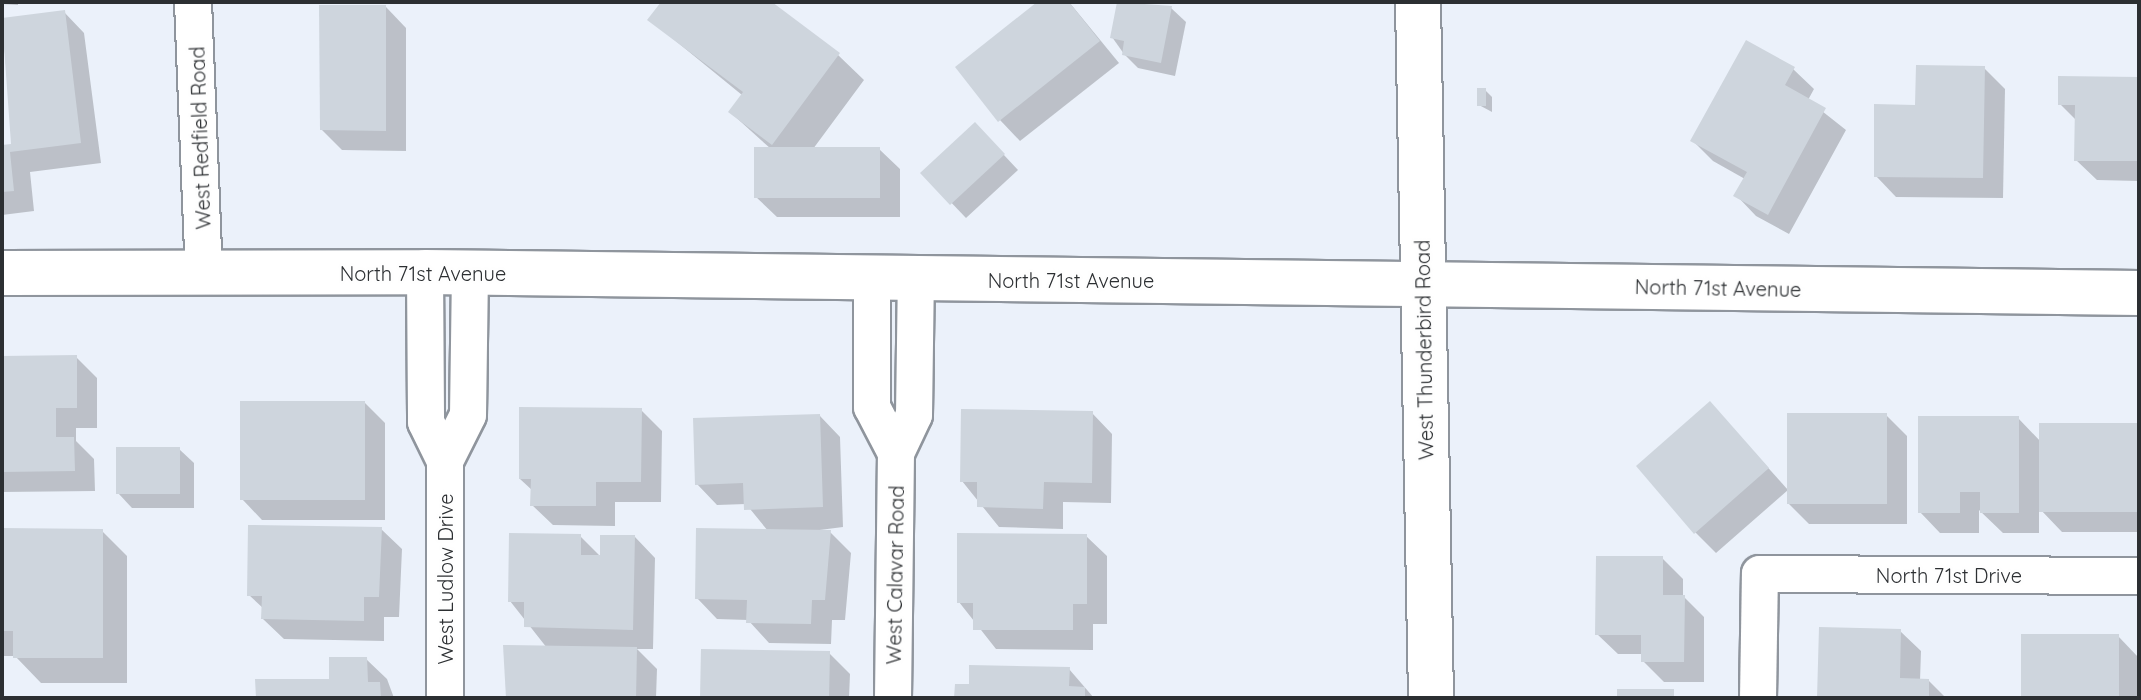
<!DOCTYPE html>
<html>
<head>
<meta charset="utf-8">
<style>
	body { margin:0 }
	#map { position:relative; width:2141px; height:700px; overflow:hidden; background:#ebf1fa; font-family:Quicksand,sans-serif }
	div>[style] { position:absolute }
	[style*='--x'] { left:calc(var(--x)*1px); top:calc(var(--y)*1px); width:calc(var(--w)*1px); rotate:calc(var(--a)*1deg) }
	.shadow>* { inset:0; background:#0003 }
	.building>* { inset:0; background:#ced5dd }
	.roads { filter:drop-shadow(2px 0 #8f959d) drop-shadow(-2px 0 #8f959d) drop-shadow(0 2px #8f959d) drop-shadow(0 -2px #8f959d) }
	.street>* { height:36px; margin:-18px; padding:0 18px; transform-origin:18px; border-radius:18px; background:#fff }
	.secondary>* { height:44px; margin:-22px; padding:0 22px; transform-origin:22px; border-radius:22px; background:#fff }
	span { translate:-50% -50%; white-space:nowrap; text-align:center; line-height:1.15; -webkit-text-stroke:6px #fefefe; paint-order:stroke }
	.street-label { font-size:20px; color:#2c2f32 }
	.frame { position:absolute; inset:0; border:4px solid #2c2f32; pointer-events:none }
</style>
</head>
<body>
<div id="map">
	<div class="shadow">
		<div style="clip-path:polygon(2px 2px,18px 2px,18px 5px,2px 4px)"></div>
		<div style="clip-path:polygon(663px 2px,768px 2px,838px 55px,864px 80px,813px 149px,879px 149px,900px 169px,900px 217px,777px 217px,756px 197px,771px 149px,730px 112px,742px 95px,650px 20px)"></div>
		<div style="clip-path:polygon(1041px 2px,1069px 2px,1119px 63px,1020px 141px,1000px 120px)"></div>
		<div style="clip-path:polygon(1119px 2px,1171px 8px,1186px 22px,1175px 76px,1138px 68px,1124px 54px,1112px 37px)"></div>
		<div style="clip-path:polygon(1599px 2px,1688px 2px,1688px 4px)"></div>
		<div style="clip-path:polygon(386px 7px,406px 28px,406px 151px,342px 150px,322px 130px)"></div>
		<div style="clip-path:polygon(64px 12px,84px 33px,101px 163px,30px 172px,34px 211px,2px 215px,2px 147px,13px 146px,2px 20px)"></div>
		<div style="clip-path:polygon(1984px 68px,2005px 89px,2003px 198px,1896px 197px,1876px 176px,1917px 107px)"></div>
		<div style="clip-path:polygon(1793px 69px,1814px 89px,1808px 100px,1846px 130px,1789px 234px,1756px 216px,1736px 195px,1745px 179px,1713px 161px,1692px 140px)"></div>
		<div style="clip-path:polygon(2139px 79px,2139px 181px,2097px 180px,2076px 160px,2077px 121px,2060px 104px)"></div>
		<div style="clip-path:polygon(1485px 90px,1492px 97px,1492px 112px,1479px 105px)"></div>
		<div style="clip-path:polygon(989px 139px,1018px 170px,966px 218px,923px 173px)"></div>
		<div style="clip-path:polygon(76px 357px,97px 378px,97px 428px,76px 428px,76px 441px,94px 459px,95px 491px,2px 492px,2px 358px)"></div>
		<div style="clip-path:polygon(365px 403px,385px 423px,385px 520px,262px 520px,242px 499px)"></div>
		<div style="clip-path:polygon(1710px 403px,1788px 490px,1716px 553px,1695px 532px)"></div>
		<div style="clip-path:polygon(641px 410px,662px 431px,661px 502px,615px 502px,615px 526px,553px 525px,532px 505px,533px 491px,520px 479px)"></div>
		<div style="clip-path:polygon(1092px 413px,1112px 434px,1111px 503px,1063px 502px,1063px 529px,999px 527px,962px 481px)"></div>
		<div style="clip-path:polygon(1886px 415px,1907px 436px,1907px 524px,1809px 524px,1788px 503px)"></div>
		<div style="clip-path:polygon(820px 416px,840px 437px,843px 527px,804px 532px,830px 532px,851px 553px,845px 620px,832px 620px,831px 644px,769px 643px,748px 620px,717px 619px,697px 598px,768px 531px,746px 504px,717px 505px,697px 484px)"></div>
		<div style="clip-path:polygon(2018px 418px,2041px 442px,2137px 425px,2139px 532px,2062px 532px,2039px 508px,2039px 533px,2003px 533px,1979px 510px,1979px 533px,1940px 533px,1920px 512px)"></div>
		<div style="clip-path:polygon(179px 449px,194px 463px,194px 508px,132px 508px,118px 493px)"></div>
		<div style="clip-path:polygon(381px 529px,402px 549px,399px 617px,384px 617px,384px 641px,284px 639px,263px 619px,264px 609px,249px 595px)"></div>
		<div style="clip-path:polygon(2px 530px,102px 531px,127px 556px,127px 683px,41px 683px,15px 656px,2px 656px)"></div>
		<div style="clip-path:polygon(580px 536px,602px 558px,635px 537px,655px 558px,653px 649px,637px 649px,657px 669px,656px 698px,508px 698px,505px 647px,547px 648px,510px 601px)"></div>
		<div style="clip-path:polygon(1086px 536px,1107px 556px,1107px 624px,1093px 624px,1093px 650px,996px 649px,959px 602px)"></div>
		<div style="clip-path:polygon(1662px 558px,1683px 579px,1683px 596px,1704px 617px,1704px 682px,1664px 682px,1643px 661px,1643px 654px,1618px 654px,1597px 634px)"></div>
		<div style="clip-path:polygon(1900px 631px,1921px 651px,1920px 681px,1929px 681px,1946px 698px,1819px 698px)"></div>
		<div style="clip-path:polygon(2118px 636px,2138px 657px,2138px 698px,2023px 698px)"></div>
		<div style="clip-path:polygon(829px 653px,850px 674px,849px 698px,702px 698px)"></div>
		<div style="clip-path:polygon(366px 659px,387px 679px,394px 698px,258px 698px,331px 681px)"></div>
		<div style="clip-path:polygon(1069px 669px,1094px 698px,956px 698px)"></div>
	</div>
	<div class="building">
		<div style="clip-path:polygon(661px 2px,772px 2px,840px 53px,772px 145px,728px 112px,743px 92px,647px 20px)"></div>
		<div style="clip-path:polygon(1037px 2px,1069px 2px,1100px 41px,998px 122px,955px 67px)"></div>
		<div style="clip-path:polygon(1117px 2px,1172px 6px,1161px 63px,1122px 55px,1124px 41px,1110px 38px)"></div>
		<div style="clip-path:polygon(319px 5px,386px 5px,386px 131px,320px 130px)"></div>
		<div style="clip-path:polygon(65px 10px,81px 143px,10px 152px,14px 191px,2px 192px,2px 145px,11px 144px,2px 18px)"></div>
		<div style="clip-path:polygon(1746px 40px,1795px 67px,1785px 85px,1826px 108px,1768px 215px,1733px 196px,1747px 172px,1690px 141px)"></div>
		<div style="clip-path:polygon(1916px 65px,1985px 66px,1983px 178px,1874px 177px,1874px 104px,1915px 105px)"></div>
		<div style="clip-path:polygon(2058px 76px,2139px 77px,2139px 161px,2074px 161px,2075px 105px,2058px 105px)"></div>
		<div style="clip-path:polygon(1477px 88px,1486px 88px,1486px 106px,1477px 106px)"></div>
		<div style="clip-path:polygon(975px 122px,1005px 154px,950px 205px,920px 173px)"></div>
		<div style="clip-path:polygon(754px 147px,880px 147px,880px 198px,754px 198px)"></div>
		<div style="clip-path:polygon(77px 355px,77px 408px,56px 408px,56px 437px,74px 437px,75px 471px,2px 472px,2px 356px)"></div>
		<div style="clip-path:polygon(240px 401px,365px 401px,365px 500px,240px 500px)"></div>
		<div style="clip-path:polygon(1710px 401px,1769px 468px,1694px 534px,1636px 466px)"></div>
		<div style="clip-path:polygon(519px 407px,642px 408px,641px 482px,596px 482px,596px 506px,530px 506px,531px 479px,519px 479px)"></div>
		<div style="clip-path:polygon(961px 409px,1093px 411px,1092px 483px,1044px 482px,1043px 509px,977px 507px,977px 482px,960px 482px)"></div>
		<div style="clip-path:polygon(1787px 413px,1887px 413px,1887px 504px,1787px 504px)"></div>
		<div style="clip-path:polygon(820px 414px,823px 507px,744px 510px,743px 483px,695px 485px,693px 418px)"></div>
		<div style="clip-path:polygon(1918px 416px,2019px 416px,2019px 513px,1980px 513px,1980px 492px,1960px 492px,1960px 513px,1918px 513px)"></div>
		<div style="clip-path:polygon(2039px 423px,2138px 423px,2138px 512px,2039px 512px)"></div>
		<div style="clip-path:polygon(116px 447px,180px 447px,180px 494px,116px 494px)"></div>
		<div style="clip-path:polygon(248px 525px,382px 527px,379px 597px,364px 597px,364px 621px,261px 619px,262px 596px,247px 596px)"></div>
		<div style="clip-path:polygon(2px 528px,103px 529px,103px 658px,13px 658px,13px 631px,2px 631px)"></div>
		<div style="clip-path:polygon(696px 528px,831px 530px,825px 600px,812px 600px,811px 624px,746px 623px,747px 600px,695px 599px)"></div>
		<div style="clip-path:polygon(509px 533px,581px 534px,581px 555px,600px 555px,600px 535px,635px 535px,633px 630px,524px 627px,524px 602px,508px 602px)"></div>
		<div style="clip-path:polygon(957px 533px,1087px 534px,1087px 604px,1073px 604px,1073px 630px,973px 630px,973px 603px,957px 603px)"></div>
		<div style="clip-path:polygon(1596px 556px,1663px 556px,1663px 595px,1685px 595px,1684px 662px,1641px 662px,1641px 635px,1595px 635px)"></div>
		<div style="clip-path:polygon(1819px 627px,1901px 629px,1900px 678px,1929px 679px,1929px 698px,1817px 698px)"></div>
		<div style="clip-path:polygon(2021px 634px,2119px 634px,2119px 698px,2021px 698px)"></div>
		<div style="clip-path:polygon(503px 645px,637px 647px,636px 698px,506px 698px)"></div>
		<div style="clip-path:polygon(701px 649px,830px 651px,829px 698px,700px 698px)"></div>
		<div style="clip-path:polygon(329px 657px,367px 657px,368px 682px,380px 682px,381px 698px,256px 698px,255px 679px,329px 679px)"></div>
		<div style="clip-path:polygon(969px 665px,1070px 667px,1069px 686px,1085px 687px,1085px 698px,954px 698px,955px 684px,969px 684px)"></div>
		<div style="clip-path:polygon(1617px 689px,1674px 689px,1674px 698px,1617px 698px)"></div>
	</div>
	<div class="roads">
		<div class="street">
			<div style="--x:193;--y:2;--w:272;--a:87.7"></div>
			<div style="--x:425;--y:272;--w:150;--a:89.6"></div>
			<div style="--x:426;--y:422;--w:43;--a:64"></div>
			<div style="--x:445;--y:461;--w:237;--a:90"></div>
			<div style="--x:872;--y:278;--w:129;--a:90"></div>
			<div style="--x:872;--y:407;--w:52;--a:62.4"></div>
			<div style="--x:445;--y:461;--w:51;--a:-63.4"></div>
			<div style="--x:468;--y:415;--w:143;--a:-89.2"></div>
			<div style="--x:893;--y:698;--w:245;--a:-89.3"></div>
			<div style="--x:896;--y:453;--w:42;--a:-64.7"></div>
			<div style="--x:914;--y:415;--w:136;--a:-89.2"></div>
			<div style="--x:1758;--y:698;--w:124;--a:-89.1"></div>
			<div style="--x:1760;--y:574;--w:379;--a:0.3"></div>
		</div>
		<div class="secondary">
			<div style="--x:1418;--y:2;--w:696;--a:88.93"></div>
			<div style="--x:2;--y:273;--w:423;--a:-0.1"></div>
			<div style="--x:425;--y:272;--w:1714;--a:0.7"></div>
		</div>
	</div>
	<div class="street-label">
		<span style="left:200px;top:138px;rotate:-92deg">West Redfield Road</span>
		<span style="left:423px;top:273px">North 71st Avenue</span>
		<span style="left:1071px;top:280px">North 71st Avenue</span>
		<span style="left:1718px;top:288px;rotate:1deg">North 71st Avenue</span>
		<span style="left:1424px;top:350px;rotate:-91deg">West Thunderbird Road</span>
		<span style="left:895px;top:575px;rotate:-89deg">West Calavar Road</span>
		<span style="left:1949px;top:575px">North 71st Drive</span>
		<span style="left:445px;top:579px;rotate:-90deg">West Ludlow Drive</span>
	</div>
	<div class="frame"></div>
</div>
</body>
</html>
